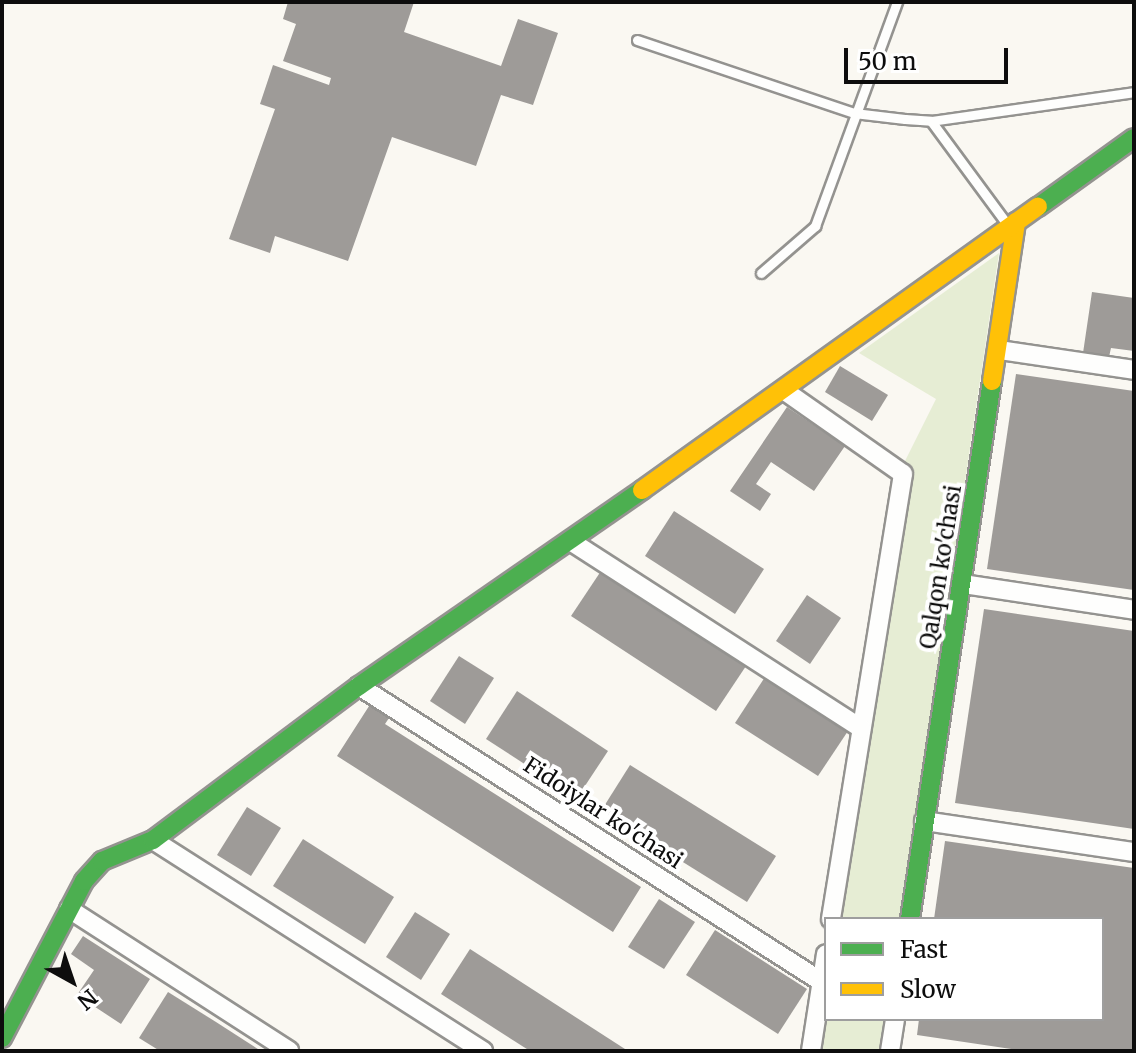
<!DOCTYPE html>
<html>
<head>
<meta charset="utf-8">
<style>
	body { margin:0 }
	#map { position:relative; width:1136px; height:1053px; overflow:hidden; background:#faf8f2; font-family:Merriweather,serif }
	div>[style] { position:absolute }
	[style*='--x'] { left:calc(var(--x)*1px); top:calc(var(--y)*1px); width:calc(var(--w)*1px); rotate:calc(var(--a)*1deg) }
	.green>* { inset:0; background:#e6edd4 }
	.building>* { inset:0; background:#9e9b98 }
	.roads { filter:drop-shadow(2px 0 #949390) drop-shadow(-2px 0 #949390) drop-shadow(0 2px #949390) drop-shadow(0 -2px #949390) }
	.lane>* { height:9px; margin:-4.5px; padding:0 4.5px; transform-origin:4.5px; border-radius:4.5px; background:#fefefd }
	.street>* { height:18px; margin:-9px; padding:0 9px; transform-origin:9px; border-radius:9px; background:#fefefd }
	.fast>* { height:18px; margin:-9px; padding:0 9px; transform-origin:9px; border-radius:9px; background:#4caf50 }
	.slow>* { height:18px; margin:-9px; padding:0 9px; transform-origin:9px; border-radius:9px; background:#ffc107 }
	span { translate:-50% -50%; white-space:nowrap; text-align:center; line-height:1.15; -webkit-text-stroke:8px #fff; paint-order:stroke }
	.street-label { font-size:22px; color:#0d0d0d }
	.frame { position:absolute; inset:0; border:4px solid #0d0d0d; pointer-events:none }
	.legend { position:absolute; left:824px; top:917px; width:280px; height:104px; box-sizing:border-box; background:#fff; border:2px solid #9e9e9e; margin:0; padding:10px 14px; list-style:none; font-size:24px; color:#0d0d0d }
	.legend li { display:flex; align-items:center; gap:16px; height:40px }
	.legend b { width:40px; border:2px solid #9e9e9e }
	.north { position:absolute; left:32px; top:941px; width:80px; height:80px; -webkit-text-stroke:6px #fff; paint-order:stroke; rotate:140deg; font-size:22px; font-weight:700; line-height:32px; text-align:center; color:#0d0d0d }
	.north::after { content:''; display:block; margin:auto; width:28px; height:36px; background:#0d0d0d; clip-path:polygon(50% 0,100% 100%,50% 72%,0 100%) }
	.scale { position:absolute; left:844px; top:48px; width:164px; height:36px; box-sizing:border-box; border:4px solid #0d0d0d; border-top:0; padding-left:10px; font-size:24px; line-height:28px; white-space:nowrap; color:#0d0d0d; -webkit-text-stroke:6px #fff; paint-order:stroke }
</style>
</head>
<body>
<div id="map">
	<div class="green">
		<div style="clip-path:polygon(999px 253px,900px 919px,841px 919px,911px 469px,903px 465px,936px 399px,859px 353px)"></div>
		<div style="clip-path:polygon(826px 1014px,826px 1019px,886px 1019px,881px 1051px,820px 1051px)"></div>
	</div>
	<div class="building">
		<div style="clip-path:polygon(288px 2px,414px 2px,404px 32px,501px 66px,518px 19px,558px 33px,533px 105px,501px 95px,476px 166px,392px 137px,348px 261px,275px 236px,270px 253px,229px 239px,275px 109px,260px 104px,273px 65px,329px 85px,331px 78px,283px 61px,296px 24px,283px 19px)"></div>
		<div style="clip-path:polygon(1092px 292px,1134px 298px,1134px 351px,1111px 348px,1109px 357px,1083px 353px)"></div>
		<div style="clip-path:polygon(840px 366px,888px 395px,872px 421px,825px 392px)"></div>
		<div style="clip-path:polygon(1016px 374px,1134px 391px,1134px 590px,987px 569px)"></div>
		<div style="clip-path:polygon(787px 407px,845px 446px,814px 491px,771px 462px,756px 484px,771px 494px,760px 511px,730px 491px)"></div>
		<div style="clip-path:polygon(674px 511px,764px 569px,735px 614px,645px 556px)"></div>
		<div style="clip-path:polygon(601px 571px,746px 666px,716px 711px,571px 616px)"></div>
		<div style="clip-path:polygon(807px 595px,841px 618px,810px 664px,776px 641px)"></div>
		<div style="clip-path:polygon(984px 609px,1134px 631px,1134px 829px,955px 803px)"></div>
		<div style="clip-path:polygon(459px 656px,494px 678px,465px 724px,430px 701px)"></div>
		<div style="clip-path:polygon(765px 677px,848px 731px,818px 776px,735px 723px)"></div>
		<div style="clip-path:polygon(517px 691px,608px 751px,577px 798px,486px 739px)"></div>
		<div style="clip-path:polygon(371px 703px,391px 715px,385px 724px,641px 887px,613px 932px,337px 756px)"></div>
		<div style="clip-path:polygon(630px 765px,776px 856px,747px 902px,601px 811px)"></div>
		<div style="clip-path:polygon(247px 807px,281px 828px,251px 876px,217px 855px)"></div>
		<div style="clip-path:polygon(303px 839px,394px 897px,365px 944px,273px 886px)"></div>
		<div style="clip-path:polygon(945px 841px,1134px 868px,1134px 1051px,1025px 1051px,917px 1035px,919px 1019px,1102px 1019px,1102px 919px,934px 919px)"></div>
		<div style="clip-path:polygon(659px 899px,695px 922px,664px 969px,628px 947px)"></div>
		<div style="clip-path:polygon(415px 912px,450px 934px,421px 980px,386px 957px)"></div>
		<div style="clip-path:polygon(715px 930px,807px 989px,778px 1034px,686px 975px)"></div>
		<div style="clip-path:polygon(83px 936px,150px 979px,121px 1024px,77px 995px,94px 970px,71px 954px)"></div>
		<div style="clip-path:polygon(470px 949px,625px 1049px,623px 1051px,530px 1051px,441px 994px)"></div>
		<div style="clip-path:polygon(168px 992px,216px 1022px,261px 1051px,160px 1051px,139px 1038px)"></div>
	</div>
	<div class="roads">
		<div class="lane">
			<div style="--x:637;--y:40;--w:229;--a:18.6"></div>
			<div style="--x:854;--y:113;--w:51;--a:6.7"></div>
			<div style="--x:905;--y:119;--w:26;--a:4"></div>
			<div style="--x:931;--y:121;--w:205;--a:-8.1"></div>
			<div style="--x:931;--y:121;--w:128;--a:53.6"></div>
			<div style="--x:761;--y:273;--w:72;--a:-41"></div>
			<div style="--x:815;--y:226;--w:239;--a:-69.9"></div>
		</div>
		<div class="street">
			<div style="--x:999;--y:350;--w:136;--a:8.4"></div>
			<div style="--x:785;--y:391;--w:144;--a:35.1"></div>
			<div style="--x:903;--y:474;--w:451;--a:99.2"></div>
			<div style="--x:572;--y:542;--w:344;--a:32.8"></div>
			<div style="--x:963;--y:584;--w:173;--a:8.6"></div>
			<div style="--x:359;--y:686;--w:550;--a:32.59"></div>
			<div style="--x:924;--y:821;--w:212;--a:8.4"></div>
			<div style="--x:153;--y:840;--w:392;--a:32.6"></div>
			<div style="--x:69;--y:909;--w:262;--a:32.8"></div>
			<div style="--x:811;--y:1051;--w:98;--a:-81.2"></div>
			<div style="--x:890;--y:1051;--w:32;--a:-81"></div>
		</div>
		<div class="fast">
			<div style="--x:1038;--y:207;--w:118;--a:-35.7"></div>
			<div style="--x:910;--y:919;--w:544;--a:-81.33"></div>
			<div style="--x:2;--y:1038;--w:177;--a:-62.4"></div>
			<div style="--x:84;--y:881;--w:27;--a:-48"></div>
			<div style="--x:102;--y:861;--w:55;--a:-22.4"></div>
			<div style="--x:153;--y:840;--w:257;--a:-36.8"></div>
			<div style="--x:359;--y:686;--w:344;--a:-34.7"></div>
		</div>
		<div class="slow">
			<div style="--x:992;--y:381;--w:161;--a:-81.4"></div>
			<div style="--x:642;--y:490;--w:487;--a:-35.6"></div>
		</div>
	</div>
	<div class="street-label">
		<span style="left:941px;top:567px;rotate:-81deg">Qalqon ko'chasi</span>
		<span style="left:603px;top:813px;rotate:33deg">Fidoiylar ko'chasi</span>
	</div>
	<div class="frame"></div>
	<ul class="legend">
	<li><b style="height:10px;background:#4caf50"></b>Fast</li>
	<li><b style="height:10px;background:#ffc107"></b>Slow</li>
	</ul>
	<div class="north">N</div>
	<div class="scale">50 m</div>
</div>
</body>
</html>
